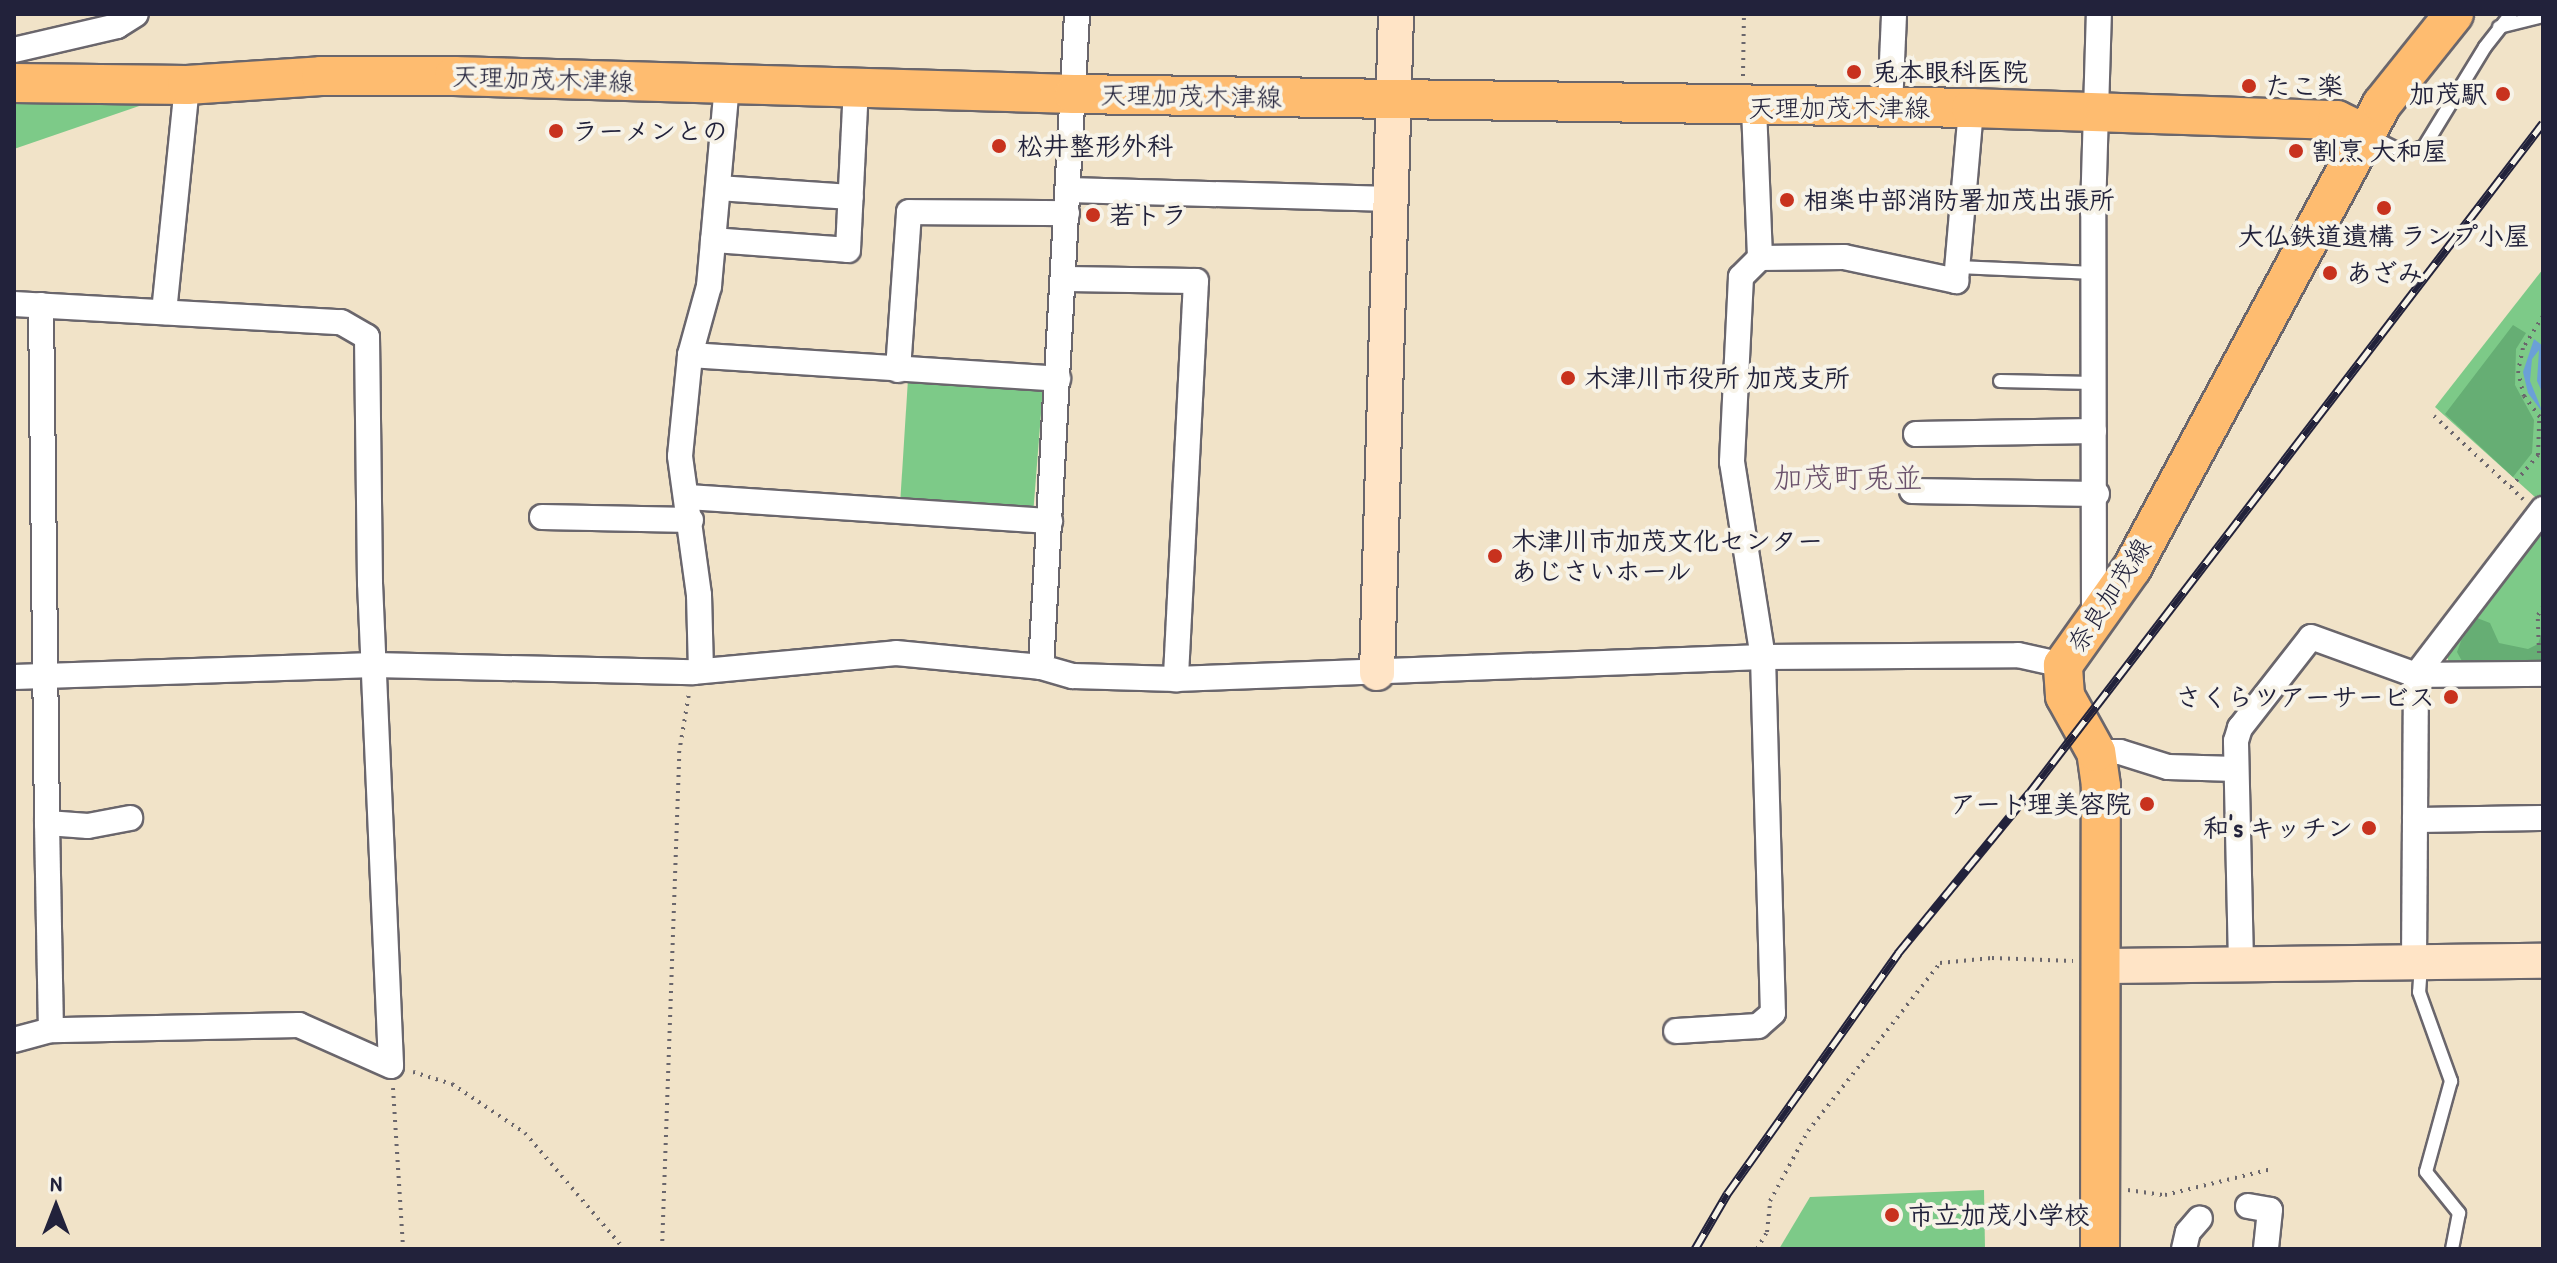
<!DOCTYPE html>
<html>
<head>
<meta charset="utf-8">
<style>
	body { margin:0 }
	#map { position:relative; width:2557px; height:1263px; overflow:hidden; background:#f1e3c8; font-family:"Patrick Hand","Klee One",sans-serif }
	div>[style] { position:absolute }
	[style*='--x'] { left:calc(var(--x)*1px); top:calc(var(--y)*1px); width:calc(var(--w)*1px); rotate:calc(var(--a)*1deg) }
	.green>* { inset:0; background:#7dca88 }
	.forest>* { inset:0; background:#66ae74 }
	.water>* { inset:0; background:#6ba0d7 }
	.path>* { height:4px; margin-top:-2px; transform-origin:0; background:repeating-linear-gradient(90deg,#6a666c 0 2px,transparent 0 8px) }
	.roads { filter:drop-shadow(2px 0 #6a666c) drop-shadow(-2px 0 #6a666c) drop-shadow(0 2px #6a666c) drop-shadow(0 -2px #6a666c) }
	.lane>* { height:12px; margin:-6px; padding:0 6px; transform-origin:6px; border-radius:6px; background:#fff }
	.street>* { height:24px; margin:-12px; padding:0 12px; transform-origin:12px; border-radius:12px; background:#fff }
	.secondary>* { height:34px; margin:-17px; padding:0 17px; transform-origin:17px; border-radius:17px; background:#ffe4c6 }
	.primary>* { height:38px; margin:-19px; padding:0 19px; transform-origin:19px; border-radius:19px; background:#febc70 }
	.rail>* { height:9px; margin-top:-4.5px; transform-origin:0; background:repeating-linear-gradient(90deg,#f7f3e8 0 18px,#22223b 0 36px); box-sizing:border-box; border-block:2px solid #22223b }
	.dots>* { width:22px; height:22px; translate:-50% -50%; box-sizing:border-box; border:4px solid #f7f3e8; border-radius:50% }
	span { translate:-50% -50%; white-space:nowrap; text-align:center; line-height:1.15; -webkit-text-stroke:8px #f7f3e8; paint-order:stroke }
	.poi-label { font-size:26px; color:#22223b; font-weight:700 }
	.left { translate:0 -50%; text-align:left }
	.right { translate:-100% -50%; text-align:right }
	.street-label { font-size:26px; color:#22223b }
	.quarter-label { font-size:30px; color:#6a516b }
	.frame { position:absolute; inset:0; border:16px solid #22223b; pointer-events:none }
	.north { position:absolute; left:16px; top:1167px; width:80px; height:80px; -webkit-text-stroke:6px #f7f3e8; paint-order:stroke; rotate:0deg; font-size:22px; font-weight:700; line-height:32px; text-align:center; color:#22223b }
	.north::after { content:''; display:block; margin:auto; width:28px; height:36px; background:#22223b; clip-path:polygon(50% 0,100% 100%,50% 72%,0 100%) }
</style>
</head>
<body>
<div id="map">
	<div class="green">
		<div style="clip-path:polygon(14px 102px,145px 104px,14px 149px)"></div>
		<div style="clip-path:polygon(2543px 269px,2543px 497px,2536px 498px,2435px 407px)"></div>
		<div style="clip-path:polygon(908px 379px,1043px 388px,1033px 515px,900px 505px)"></div>
		<div style="clip-path:polygon(2543px 526px,2543px 667px,2452px 668px,2445px 653px)"></div>
		<div style="clip-path:polygon(1984px 1190px,1985px 1249px,1779px 1249px,1810px 1197px)"></div>
	</div>
	<div class="forest">
		<div style="clip-path:polygon(2513px 325px,2526px 333px,2516px 349px,2515px 385px,2534px 420px,2532px 453px,2513px 477px,2445px 414px)"></div>
		<div style="clip-path:polygon(2477px 618px,2490px 623px,2499px 643px,2528px 649px,2538px 644px,2543px 629px,2543px 664px,2463px 663px,2457px 652px,2461px 641px)"></div>
	</div>
	<div class="water">
		<div style="clip-path:polygon(2534px 339px,2543px 346px,2543px 394px,2537px 381px,2539px 350px,2532px 359px,2530px 381px,2543px 413px,2528px 393px,2523px 372px)"></div>
	</div>
	<div class="path">
		<div style="--x:1743;--y:76;--w:62;--a:-89.1"></div>
		<div style="--x:2543;--y:316;--w:38;--a:122"></div>
		<div style="--x:2523;--y:348;--w:24;--a:102"></div>
		<div style="--x:2518;--y:371;--w:26;--a:77"></div>
		<div style="--x:2524;--y:396;--w:31;--a:53"></div>
		<div style="--x:2434;--y:416;--w:122;--a:43"></div>
		<div style="--x:2511;--y:487;--w:42;--a:-49.8"></div>
		<div style="--x:2538;--y:455;--w:36;--a:-88"></div>
		<div style="--x:2539;--y:653;--w:38;--a:-92"></div>
		<div style="--x:2538;--y:615;--w:9;--a:-58"></div>
		<div style="--x:413;--y:1072;--w:41;--a:17.1"></div>
		<div style="--x:452;--y:1084;--w:88;--a:33.9"></div>
		<div style="--x:525;--y:1133;--w:153;--a:49.5"></div>
		<div style="--x:393;--y:1088;--w:161;--a:86.4"></div>
		<div style="--x:2128;--y:1190;--w:37;--a:8"></div>
		<div style="--x:2165;--y:1195;--w:110;--a:-13.7"></div>
		<div style="--x:662;--y:1249;--w:496;--a:-88"></div>
		<div style="--x:679;--y:753;--w:61;--a:-80.5"></div>
		<div style="--x:1757;--y:1249;--w:20;--a:-60"></div>
		<div style="--x:1767;--y:1232;--w:31;--a:-84"></div>
		<div style="--x:1770;--y:1201;--w:80;--a:-61.5"></div>
		<div style="--x:1808;--y:1131;--w:214;--a:-51.8"></div>
		<div style="--x:1940;--y:963;--w:52;--a:-5.5"></div>
		<div style="--x:1992;--y:958;--w:81;--a:2.1"></div>
	</div>
	<div class="roads">
		<div class="lane">
			<div style="--x:2499;--y:27;--w:45;--a:-14"></div>
			<div style="--x:2369;--y:135;--w:39;--a:27"></div>
			<div style="--x:2404;--y:153;--w:21;--a:-17"></div>
			<div style="--x:2424;--y:147;--w:117;--a:-58.6"></div>
			<div style="--x:2485;--y:47;--w:42;--a:-51.8"></div>
			<div style="--x:1958;--y:267;--w:136;--a:2.5"></div>
			<div style="--x:2000;--y:381;--w:93;--a:1.2"></div>
			<div style="--x:2421;--y:965;--w:27;--a:94"></div>
			<div style="--x:2419;--y:992;--w:95;--a:70.2"></div>
			<div style="--x:2451;--y:1081;--w:94;--a:105.4"></div>
			<div style="--x:2426;--y:1172;--w:53;--a:51.2"></div>
			<div style="--x:2459;--y:1213;--w:37;--a:101"></div>
		</div>
		<div class="street">
			<div style="--x:14;--y:50;--w:106;--a:-13.1"></div>
			<div style="--x:117;--y:26;--w:22;--a:-32"></div>
			<div style="--x:1890;--y:107;--w:93;--a:-87.5"></div>
			<div style="--x:1754;--y:108;--w:150;--a:87.7"></div>
			<div style="--x:1760;--y:258;--w:27;--a:135"></div>
			<div style="--x:1741;--y:277;--w:185;--a:92.8"></div>
			<div style="--x:1732;--y:462;--w:197;--a:81"></div>
			<div style="--x:1763;--y:657;--w:255;--a:-0.4"></div>
			<div style="--x:2018;--y:655;--w:46;--a:12.5"></div>
			<div style="--x:718;--y:188;--w:133;--a:3.9"></div>
			<div style="--x:1069;--y:190;--w:322;--a:1.6"></div>
			<div style="--x:713;--y:240;--w:135;--a:4.2"></div>
			<div style="--x:848;--y:250;--w:161;--a:-87.2"></div>
			<div style="--x:1760;--y:258;--w:84;--a:-0.7"></div>
			<div style="--x:1844;--y:257;--w:115;--a:12.1"></div>
			<div style="--x:1956;--y:281;--w:174;--a:-85"></div>
			<div style="--x:1064;--y:279;--w:132;--a:0.9"></div>
			<div style="--x:1196;--y:281;--w:399;--a:92.9"></div>
			<div style="--x:14;--y:304;--w:327;--a:3.2"></div>
			<div style="--x:341;--y:322;--w:30;--a:30"></div>
			<div style="--x:367;--y:337;--w:246;--a:89.3"></div>
			<div style="--x:370;--y:583;--w:483;--a:87.5"></div>
			<div style="--x:391;--y:1066;--w:101;--a:-156"></div>
			<div style="--x:299;--y:1025;--w:248;--a:178.8"></div>
			<div style="--x:51;--y:1030;--w:38;--a:165"></div>
			<div style="--x:41;--y:305;--w:518;--a:89.34"></div>
			<div style="--x:47;--y:823;--w:41;--a:4.2"></div>
			<div style="--x:88;--y:826;--w:43;--a:-10.8"></div>
			<div style="--x:164;--y:312;--w:228;--a:-84.2"></div>
			<div style="--x:690;--y:355;--w:369;--a:3.7"></div>
			<div style="--x:898;--y:370;--w:158;--a:-86"></div>
			<div style="--x:909;--y:212;--w:158;--a:0.4"></div>
			<div style="--x:1916;--y:434;--w:178;--a:-1"></div>
			<div style="--x:1912;--y:491;--w:185;--a:0.9"></div>
			<div style="--x:688;--y:497;--w:363;--a:3.8"></div>
			<div style="--x:542;--y:517;--w:149;--a:1.2"></div>
			<div style="--x:2094;--y:619;--w:407;--a:-90.1"></div>
			<div style="--x:2093;--y:212;--w:198;--a:-88.3"></div>
			<div style="--x:1041;--y:667;--w:654;--a:-86.84"></div>
			<div style="--x:701;--y:671;--w:76;--a:-91.5"></div>
			<div style="--x:699;--y:595;--w:140;--a:-97.8"></div>
			<div style="--x:680;--y:456;--w:101;--a:-84.3"></div>
			<div style="--x:690;--y:355;--w:72;--a:-74.6"></div>
			<div style="--x:709;--y:286;--w:202;--a:-84.9"></div>
			<div style="--x:14;--y:677;--w:360;--a:-1.9"></div>
			<div style="--x:374;--y:665;--w:319;--a:1.3"></div>
			<div style="--x:693;--y:672;--w:204;--a:-5.3"></div>
			<div style="--x:896;--y:653;--w:146;--a:5.5"></div>
			<div style="--x:1041;--y:667;--w:33;--a:16"></div>
			<div style="--x:1073;--y:676;--w:103;--a:1.7"></div>
			<div style="--x:1176;--y:679;--w:587;--a:-2.15"></div>
			<div style="--x:1763;--y:657;--w:356;--a:88.4"></div>
			<div style="--x:1773;--y:1013;--w:20;--a:139"></div>
			<div style="--x:1758;--y:1026;--w:82;--a:176.5"></div>
			<div style="--x:2096;--y:752;--w:24;--a:0"></div>
			<div style="--x:2120;--y:752;--w:50;--a:17.4"></div>
			<div style="--x:2168;--y:767;--w:68;--a:1.7"></div>
			<div style="--x:2415;--y:820;--w:128;--a:-0.9"></div>
			<div style="--x:47;--y:823;--w:207;--a:88.9"></div>
			<div style="--x:2414;--y:962;--w:287;--a:-89.6"></div>
			<div style="--x:2416;--y:675;--w:209;--a:-52.6"></div>
			<div style="--x:2241;--y:963;--w:222;--a:-91.3"></div>
			<div style="--x:2236;--y:741;--w:14;--a:-73"></div>
			<div style="--x:2240;--y:728;--w:115;--a:-52"></div>
			<div style="--x:2311;--y:637;--w:112;--a:19.9"></div>
			<div style="--x:2416;--y:675;--w:127;--a:-0.5"></div>
			<div style="--x:2248;--y:1206;--w:22;--a:10"></div>
			<div style="--x:2270;--y:1210;--w:39;--a:96"></div>
			<div style="--x:2184;--y:1249;--w:17;--a:-77"></div>
			<div style="--x:2188;--y:1232;--w:18;--a:-49"></div>
		</div>
		<div class="secondary">
			<div style="--x:1377;--y:673;--w:659;--a:-88.35"></div>
			<div style="--x:2105;--y:966;--w:438;--a:-0.7"></div>
		</div>
		<div class="primary">
			<div style="--x:14;--y:83;--w:173;--a:0.7"></div>
			<div style="--x:187;--y:85;--w:134;--a:-3.8"></div>
			<div style="--x:321;--y:76;--w:133;--a:0"></div>
			<div style="--x:454;--y:76;--w:620;--a:1.66"></div>
			<div style="--x:1074;--y:94;--w:897;--a:0.89"></div>
			<div style="--x:1971;--y:108;--w:366;--a:1.9"></div>
			<div style="--x:2337;--y:120;--w:32;--a:26"></div>
			<div style="--x:2100;--y:1249;--w:463;--a:-89.9"></div>
			<div style="--x:2101;--y:786;--w:34;--a:-98"></div>
			<div style="--x:2096;--y:752;--w:64;--a:-119"></div>
			<div style="--x:2065;--y:696;--w:31;--a:-94"></div>
			<div style="--x:2063;--y:665;--w:119;--a:-54.6"></div>
			<div style="--x:2132;--y:568;--w:527;--a:-61.68"></div>
			<div style="--x:2382;--y:104;--w:115;--a:-51.3"></div>
		</div>
	</div>
	<div class="rail">
		<div style="--x:1695;--y:1249;--w:64;--a:-59.8"></div>
		<div style="--x:1727;--y:1194;--w:296;--a:-54.6"></div>
		<div style="--x:1898;--y:953;--w:208;--a:-50.7"></div>
		<div style="--x:2030;--y:792;--w:843;--a:-52.52"></div>
	</div>
	<div class="dots">
		<div style="left:1854px;top:72px;background:#c8321e"></div>
		<div style="left:2249px;top:86px;background:#c8321e"></div>
		<div style="left:2503px;top:94px;background:#c8321e"></div>
		<div style="left:556px;top:131px;background:#c8321e"></div>
		<div style="left:999px;top:146px;background:#c8321e"></div>
		<div style="left:2296px;top:151px;background:#c8321e"></div>
		<div style="left:1787px;top:200px;background:#c8321e"></div>
		<div style="left:2384px;top:208px;background:#c8321e"></div>
		<div style="left:1093px;top:215px;background:#c8321e"></div>
		<div style="left:2330px;top:273px;background:#c8321e"></div>
		<div style="left:1568px;top:378px;background:#c8321e"></div>
		<div style="left:1495px;top:556px;background:#c8321e"></div>
		<div style="left:2451px;top:697px;background:#c8321e"></div>
		<div style="left:2147px;top:804px;background:#c8321e"></div>
		<div style="left:2369px;top:828px;background:#c8321e"></div>
		<div style="left:1892px;top:1215px;background:#c8321e"></div>
	</div>
	<div class="poi-label">
		<span class="left" style="left:1872px;top:72px">兎本眼科医院</span>
		<span class="left" style="left:2265px;top:86px">たこ楽</span>
		<span class="right" style="left:2487px;top:94px">加茂駅</span>
		<span class="left" style="left:572px;top:131px">ラーメンとの</span>
		<span class="left" style="left:1017px;top:146px">松井整形外科</span>
		<span class="left" style="left:2312px;top:151px">割烹 大和屋</span>
		<span class="left" style="left:1803px;top:200px">相楽中部消防署加茂出張所</span>
		<span class="left" style="left:1109px;top:215px">若トラ</span>
		<span style="left:2384px;top:236px">大仏鉄道遺構 ランプ小屋</span>
		<span class="left" style="left:2346px;top:273px">あざみ</span>
		<span class="left" style="left:1584px;top:378px">木津川市役所 加茂支所</span>
		<span class="left" style="left:1511px;top:556px">木津川市加茂文化センター<br>あじさいホール</span>
		<span class="right" style="left:2435px;top:697px">さくらツアーサービス</span>
		<span class="right" style="left:2131px;top:804px">アート理美容院</span>
		<span class="right" style="left:2353px;top:828px">和's キッチン</span>
		<span class="left" style="left:1908px;top:1215px">市立加茂小学校</span>
	</div>
	<div class="street-label">
		<span style="left:543px;top:79px;rotate:2deg">天理加茂木津線</span>
		<span style="left:1191px;top:96px;rotate:1deg">天理加茂木津線</span>
		<span style="left:1839px;top:108px">天理加茂木津線</span>
		<span style="left:2109px;top:595px;rotate:-57deg">奈良加茂線</span>
	</div>
	<div class="quarter-label">
		<span style="left:1848px;top:477px">加茂町兎並</span>
	</div>
	<div class="frame"></div>
	<div class="north">N</div>
</div>
</body>
</html>
